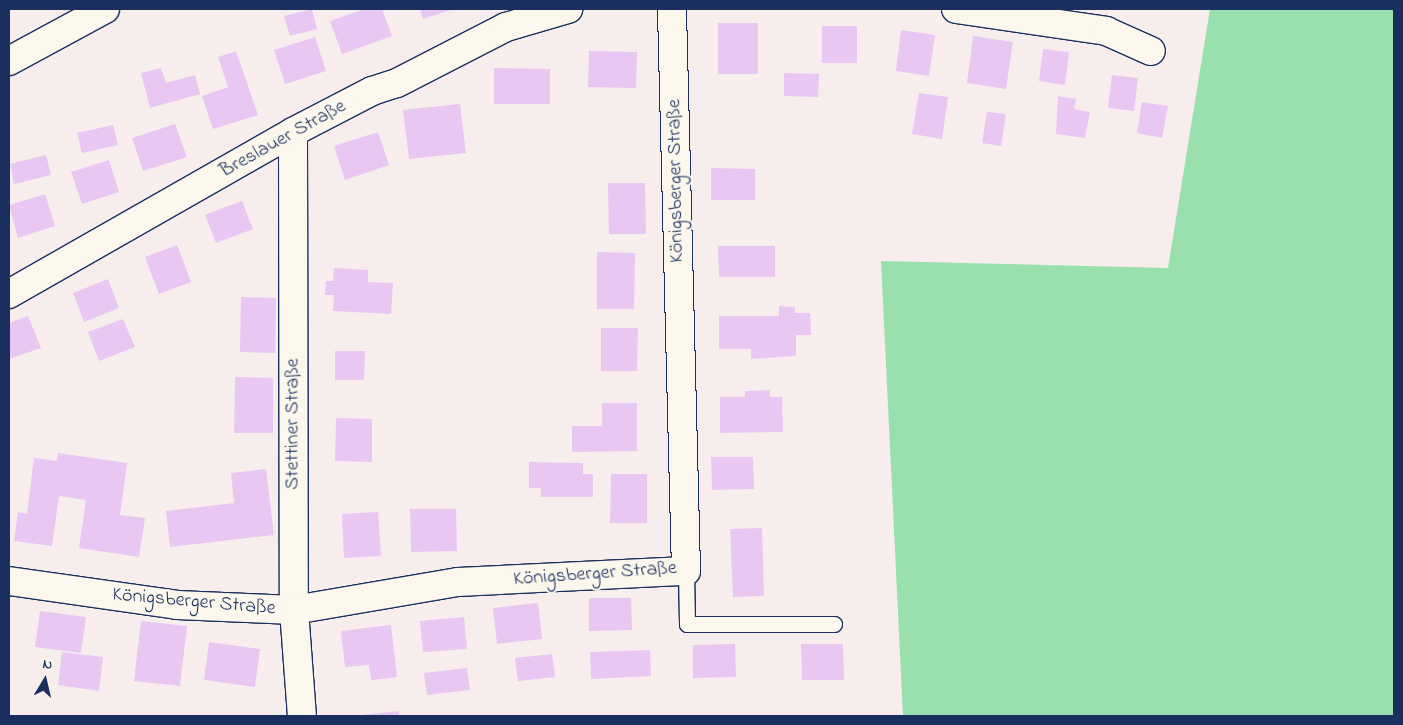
<!DOCTYPE html>
<html>
<head>
<meta charset="utf-8">
<style>
	body { margin:0 }
	#map { position:relative; width:1403px; height:725px; overflow:hidden; background:#f7eded; font-family:"Indie Flower",sans-serif }
	div>[style] { position:absolute }
	[style*='--x'] { left:calc(var(--x)*1px); top:calc(var(--y)*1px); width:calc(var(--w)*1px); rotate:calc(var(--a)*1deg) }
	.green>* { inset:0; background:#99e0ae }
	.building>* { inset:0; background:#e8c7f3 }
	.roads { filter:drop-shadow(1px 0 #1b2f5e) drop-shadow(-1px 0 #1b2f5e) drop-shadow(0 1px #1b2f5e) drop-shadow(0 -1px #1b2f5e) }
	.lane>* { height:15px; margin:-7.5px; padding:0 7.5px; transform-origin:7.5px; border-radius:7.5px; background:#fbf7ec }
	.street>* { height:28px; margin:-14px; padding:0 14px; transform-origin:14px; border-radius:14px; background:#fbf7ec }
	.secondary>* { height:28px; margin:-14px; padding:0 14px; transform-origin:14px; border-radius:14px; background:#fbf7ec }
	span { translate:-50% -50%; white-space:nowrap; text-align:center; line-height:1.15; -webkit-text-stroke:4.5px #fbf7ec; paint-order:stroke }
	.street-label { font-size:20px; color:#1b2f5e }
	.frame { position:absolute; inset:0; border:10px solid #1b2f5e; pointer-events:none }
	.north { position:absolute; left:20px; top:655px; width:50px; height:50px; -webkit-text-stroke:4px #fbf7ec; paint-order:stroke; rotate:9deg; font-size:14px; font-weight:700; line-height:20px; text-align:center; color:#1b2f5e }
	.north::after { content:''; display:block; margin:auto; width:18px; height:22px; background:#1b2f5e; clip-path:polygon(50% 0,100% 100%,50% 72%,0 100%) }
</style>
</head>
<body>
<div id="map">
	<div class="green">
		<div style="clip-path:polygon(1210px 9px,1394px 9px,1394px 716px,903px 716px,881px 261px,1168px 268px)"></div>
	</div>
	<div class="building">
		<div style="clip-path:polygon(312px 9px,317px 29px,290px 36px,284px 16px)"></div>
		<div style="clip-path:polygon(365px 9px,382px 9px,392px 36px,342px 54px,330px 21px)"></div>
		<div style="clip-path:polygon(420px 9px,454px 9px,423px 19px)"></div>
		<div style="clip-path:polygon(718px 23px,758px 23px,758px 74px,718px 74px)"></div>
		<div style="clip-path:polygon(822px 26px,857px 26px,857px 63px,822px 63px)"></div>
		<div style="clip-path:polygon(901px 30px,935px 35px,929px 76px,896px 71px)"></div>
		<div style="clip-path:polygon(973px 36px,1013px 42px,1006px 89px,967px 83px)"></div>
		<div style="clip-path:polygon(315px 37px,326px 71px,285px 84px,274px 50px)"></div>
		<div style="clip-path:polygon(1043px 49px,1069px 52px,1065px 85px,1039px 81px)"></div>
		<div style="clip-path:polygon(236px 51px,258px 115px,213px 129px,202px 96px,228px 87px,218px 57px)"></div>
		<div style="clip-path:polygon(589px 51px,637px 52px,636px 88px,588px 87px)"></div>
		<div style="clip-path:polygon(161px 68px,166px 83px,195px 75px,200px 94px,150px 108px,141px 73px)"></div>
		<div style="clip-path:polygon(494px 68px,550px 69px,550px 104px,494px 104px)"></div>
		<div style="clip-path:polygon(784px 73px,819px 74px,818px 97px,784px 96px)"></div>
		<div style="clip-path:polygon(1112px 75px,1138px 78px,1134px 111px,1108px 108px)"></div>
		<div style="clip-path:polygon(919px 93px,948px 97px,942px 139px,912px 134px)"></div>
		<div style="clip-path:polygon(1058px 96px,1076px 99px,1074px 109px,1090px 112px,1085px 138px,1056px 134px)"></div>
		<div style="clip-path:polygon(1142px 102px,1168px 106px,1162px 138px,1137px 133px)"></div>
		<div style="clip-path:polygon(460px 104px,466px 153px,409px 159px,403px 110px)"></div>
		<div style="clip-path:polygon(987px 112px,1006px 114px,1001px 146px,982px 143px)"></div>
		<div style="clip-path:polygon(175px 124px,187px 157px,143px 171px,132px 138px)"></div>
		<div style="clip-path:polygon(113px 125px,118px 145px,82px 153px,77px 133px)"></div>
		<div style="clip-path:polygon(378px 132px,389px 165px,345px 180px,334px 146px)"></div>
		<div style="clip-path:polygon(46px 155px,51px 175px,14px 184px,10px 164px)"></div>
		<div style="clip-path:polygon(109px 160px,119px 192px,82px 204px,71px 172px)"></div>
		<div style="clip-path:polygon(711px 168px,755px 169px,755px 200px,711px 200px)"></div>
		<div style="clip-path:polygon(608px 183px,645px 183px,646px 234px,609px 234px)"></div>
		<div style="clip-path:polygon(45px 194px,55px 226px,18px 238px,9px 205px)"></div>
		<div style="clip-path:polygon(242px 201px,253px 229px,216px 243px,205px 215px)"></div>
		<div style="clip-path:polygon(177px 245px,191px 282px,159px 294px,145px 257px)"></div>
		<div style="clip-path:polygon(718px 246px,775px 246px,775px 277px,719px 277px)"></div>
		<div style="clip-path:polygon(597px 252px,635px 253px,634px 309px,597px 309px)"></div>
		<div style="clip-path:polygon(334px 268px,368px 270px,368px 282px,393px 283px,391px 314px,333px 311px,334px 295px,325px 295px,326px 281px,333px 281px)"></div>
		<div style="clip-path:polygon(108px 279px,119px 308px,84px 322px,73px 293px)"></div>
		<div style="clip-path:polygon(241px 297px,276px 298px,275px 353px,240px 352px)"></div>
		<div style="clip-path:polygon(779px 306px,795px 307px,795px 313px,810px 313px,811px 335px,796px 335px,796px 356px,751px 359px,751px 349px,719px 349px,719px 316px,779px 316px)"></div>
		<div style="clip-path:polygon(28px 316px,41px 348px,9px 359px,9px 323px)"></div>
		<div style="clip-path:polygon(123px 319px,135px 347px,99px 361px,88px 332px)"></div>
		<div style="clip-path:polygon(601px 328px,638px 328px,637px 371px,601px 371px)"></div>
		<div style="clip-path:polygon(335px 351px,365px 351px,364px 380px,335px 380px)"></div>
		<div style="clip-path:polygon(235px 377px,273px 378px,273px 433px,234px 433px)"></div>
		<div style="clip-path:polygon(770px 390px,770px 397px,782px 397px,783px 432px,720px 433px,720px 397px,745px 397px,745px 391px)"></div>
		<div style="clip-path:polygon(602px 403px,637px 403px,637px 451px,572px 452px,572px 426px,602px 426px)"></div>
		<div style="clip-path:polygon(336px 418px,372px 419px,372px 462px,335px 461px)"></div>
		<div style="clip-path:polygon(58px 453px,127px 463px,120px 515px,145px 518px,139px 557px,79px 548px,86px 500px,59px 496px,52px 546px,14px 541px,18px 512px,27px 514px,34px 458px,57px 461px)"></div>
		<div style="clip-path:polygon(711px 457px,753px 457px,754px 489px,712px 490px)"></div>
		<div style="clip-path:polygon(529px 462px,583px 463px,583px 474px,593px 474px,593px 497px,541px 497px,541px 488px,529px 488px)"></div>
		<div style="clip-path:polygon(266px 469px,274px 535px,170px 547px,166px 511px,234px 503px,231px 473px)"></div>
		<div style="clip-path:polygon(611px 474px,647px 474px,647px 523px,610px 523px)"></div>
		<div style="clip-path:polygon(410px 509px,456px 509px,457px 551px,411px 552px)"></div>
		<div style="clip-path:polygon(378px 512px,381px 556px,344px 558px,342px 514px)"></div>
		<div style="clip-path:polygon(762px 528px,764px 596px,733px 597px,730px 529px)"></div>
		<div style="clip-path:polygon(589px 598px,631px 598px,632px 630px,589px 631px)"></div>
		<div style="clip-path:polygon(538px 603px,542px 639px,497px 644px,493px 608px)"></div>
		<div style="clip-path:polygon(40px 611px,86px 617px,81px 653px,35px 647px)"></div>
		<div style="clip-path:polygon(464px 617px,467px 649px,423px 652px,420px 621px)"></div>
		<div style="clip-path:polygon(141px 621px,187px 626px,180px 686px,134px 681px)"></div>
		<div style="clip-path:polygon(391px 625px,397px 677px,371px 680px,369px 665px,345px 667px,341px 631px)"></div>
		<div style="clip-path:polygon(209px 642px,260px 649px,255px 687px,204px 680px)"></div>
		<div style="clip-path:polygon(735px 644px,736px 677px,693px 678px,693px 645px)"></div>
		<div style="clip-path:polygon(801px 644px,843px 644px,844px 680px,802px 680px)"></div>
		<div style="clip-path:polygon(650px 650px,651px 676px,591px 679px,590px 652px)"></div>
		<div style="clip-path:polygon(62px 652px,103px 657px,99px 691px,58px 685px)"></div>
		<div style="clip-path:polygon(552px 654px,555px 677px,518px 681px,515px 658px)"></div>
		<div style="clip-path:polygon(467px 668px,470px 690px,427px 695px,424px 673px)"></div>
		<div style="clip-path:polygon(399px 711px,399px 716px,361px 716px,361px 715px)"></div>
	</div>
	<div class="roads">
		<div class="lane">
			<div style="--x:686;--y:571;--w:53;--a:88.9"></div>
			<div style="--x:687;--y:624;--w:147;--a:0"></div>
		</div>
		<div class="street">
			<div style="--x:956;--y:9;--w:152;--a:8.3"></div>
			<div style="--x:1106;--y:31;--w:49;--a:24"></div>
			<div style="--x:293;--y:132;--w:478;--a:89.9"></div>
			<div style="--x:294;--y:610;--w:106;--a:85.7"></div>
			<div style="--x:9;--y:294;--w:327;--a:-29.7"></div>
			<div style="--x:293;--y:132;--w:89;--a:-27.4"></div>
			<div style="--x:372;--y:91;--w:26;--a:-18"></div>
			<div style="--x:397;--y:83;--w:123;--a:-27.2"></div>
			<div style="--x:506;--y:27;--w:65;--a:-16.2"></div>
			<div style="--x:9;--y:581;--w:170;--a:8.1"></div>
			<div style="--x:177;--y:605;--w:117;--a:2.4"></div>
			<div style="--x:294;--y:610;--w:166;--a:-9.7"></div>
			<div style="--x:458;--y:582;--w:228;--a:-2.8"></div>
			<div style="--x:686;--y:571;--w:562;--a:-91.43"></div>
		</div>
		<div class="secondary">
			<div style="--x:9;--y:61;--w:109;--a:-28.4"></div>
		</div>
	</div>
	<div class="street-label">
		<span style="left:283px;top:139px;rotate:-29deg">Breslauer Straße</span>
		<span style="left:676px;top:181px;rotate:-91deg">Königsberger Straße</span>
		<span style="left:293px;top:424px;rotate:-90deg">Stettiner Straße</span>
		<span style="left:595px;top:574px;rotate:-4deg">Königsberger Straße</span>
		<span style="left:194px;top:602px;rotate:5deg">Königsberger Straße</span>
	</div>
	<div class="frame"></div>
	<div class="north">N</div>
</div>
</body>
</html>
